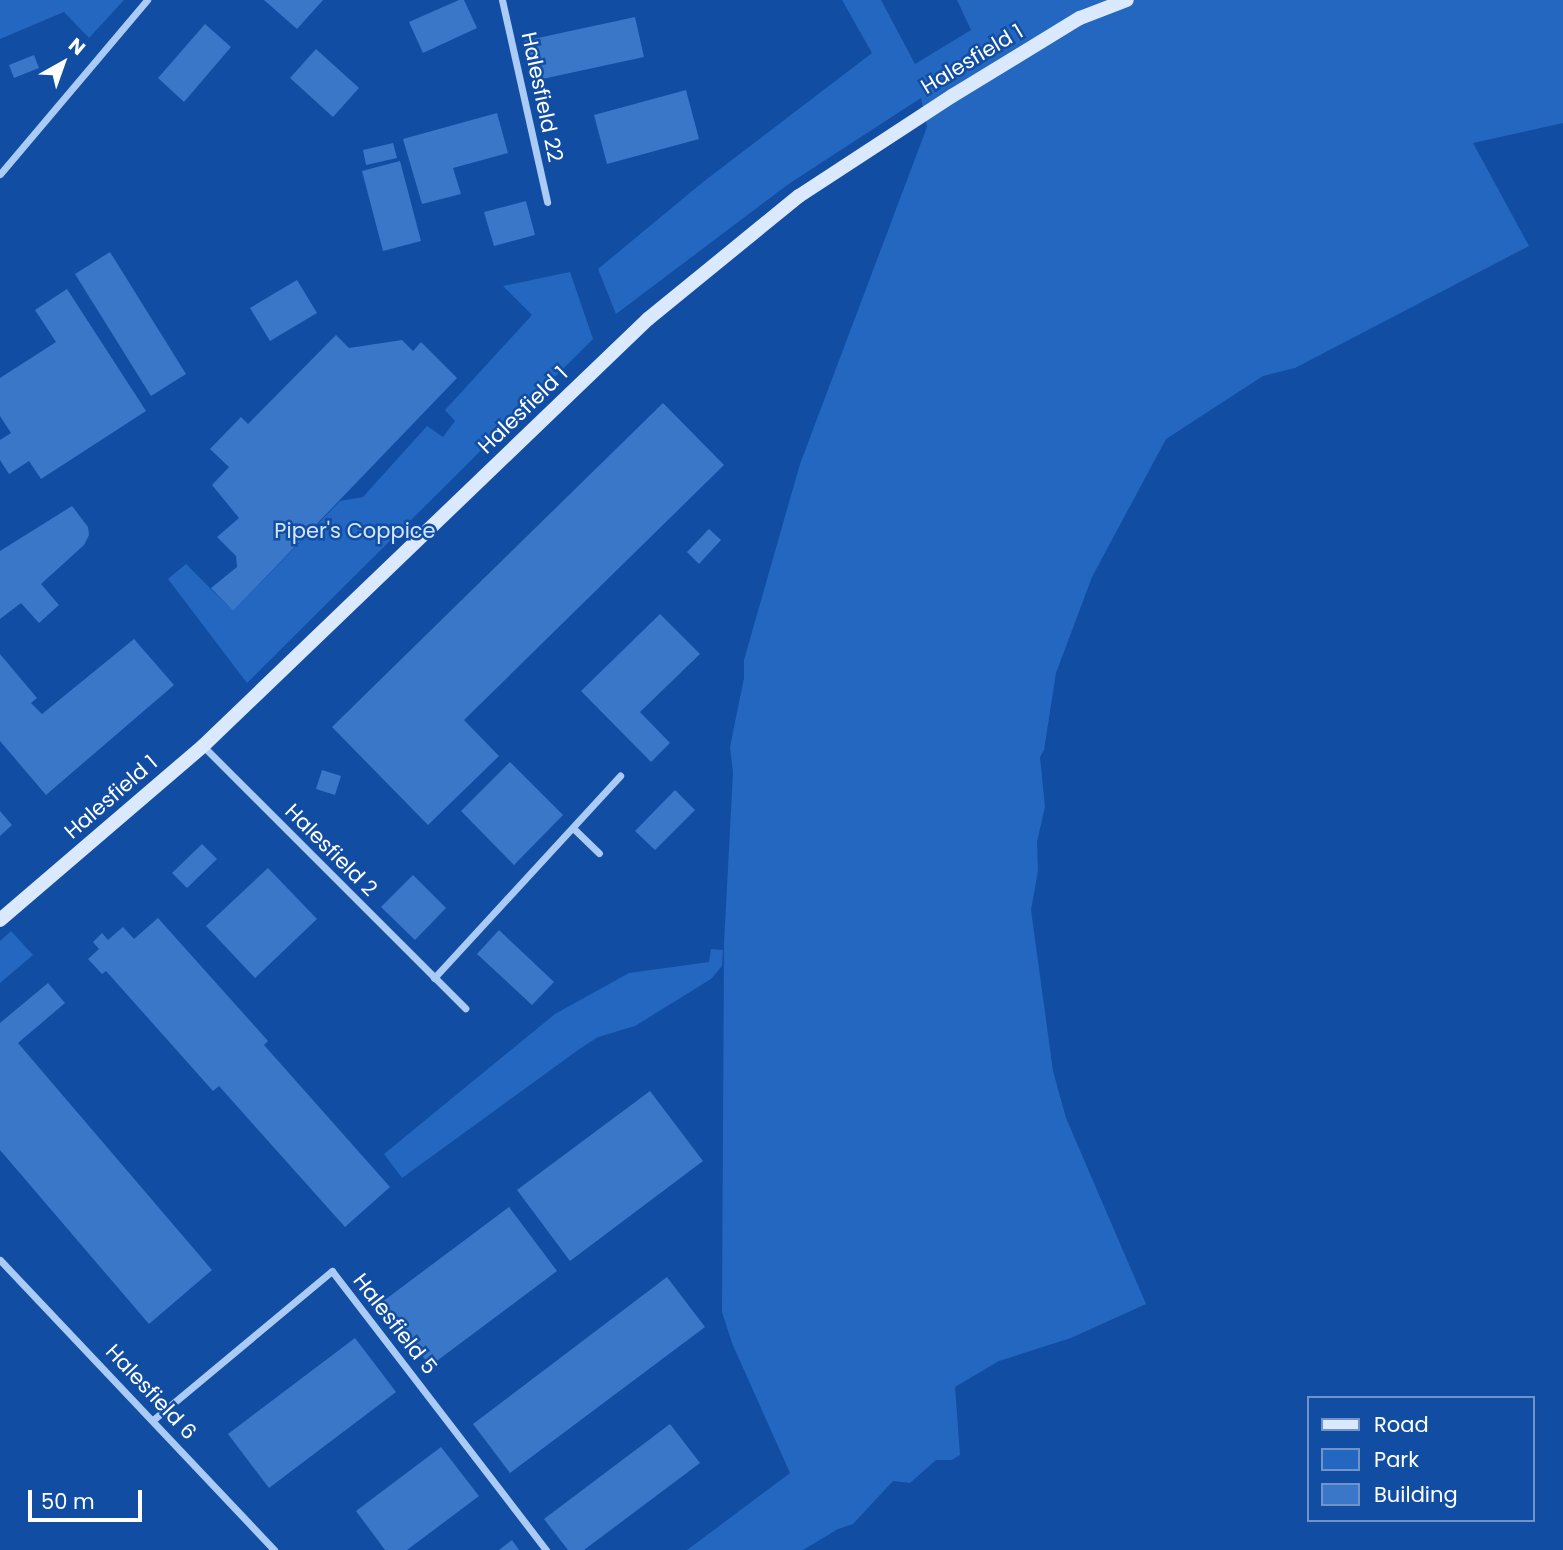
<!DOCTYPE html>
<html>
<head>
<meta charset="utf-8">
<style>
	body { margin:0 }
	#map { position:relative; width:1563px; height:1550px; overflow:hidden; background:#114da2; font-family:Poppins,sans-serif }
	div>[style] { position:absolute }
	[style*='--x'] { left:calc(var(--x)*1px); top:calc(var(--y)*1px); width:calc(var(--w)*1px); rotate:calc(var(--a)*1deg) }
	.green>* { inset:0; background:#2467c0 }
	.building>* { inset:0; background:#3a77c8 }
	.street>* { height:7px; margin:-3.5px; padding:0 3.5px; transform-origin:3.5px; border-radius:3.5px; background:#aacbf5 }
	.secondary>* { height:14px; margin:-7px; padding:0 7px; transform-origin:7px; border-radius:7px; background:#dbe9fe }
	span { translate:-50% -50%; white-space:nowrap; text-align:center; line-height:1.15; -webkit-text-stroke:5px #114da2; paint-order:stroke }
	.street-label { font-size:21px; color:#fff }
	.park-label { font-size:21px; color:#d3e6fe }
	.legend { position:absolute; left:1307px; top:1396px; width:228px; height:126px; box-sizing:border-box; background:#114da2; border:2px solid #7094c7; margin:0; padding:9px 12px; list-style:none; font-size:21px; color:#fff }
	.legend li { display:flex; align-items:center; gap:14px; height:35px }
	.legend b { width:35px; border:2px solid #7094c7 }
	.north { position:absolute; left:28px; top:28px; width:70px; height:70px; -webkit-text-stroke:5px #114da2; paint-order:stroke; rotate:40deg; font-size:19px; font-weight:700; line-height:28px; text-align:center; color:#fff }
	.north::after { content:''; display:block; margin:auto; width:24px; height:32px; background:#fff; clip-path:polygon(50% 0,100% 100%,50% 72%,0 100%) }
	.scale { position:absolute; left:28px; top:1490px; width:114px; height:32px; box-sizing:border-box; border:4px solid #fff; border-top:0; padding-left:9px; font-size:21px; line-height:24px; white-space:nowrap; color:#fff; -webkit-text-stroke:5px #114da2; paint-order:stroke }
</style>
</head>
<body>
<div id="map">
	<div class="green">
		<div style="clip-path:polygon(0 0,124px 0,89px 38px,64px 12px,0 39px)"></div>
		<div style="clip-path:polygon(842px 0,881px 0,915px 64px,971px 30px,957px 0,1563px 0,1563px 123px,1473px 143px,1529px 246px,1295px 368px,1263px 376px,1166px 439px,1092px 577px,1056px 673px,1044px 750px,1040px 757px,1045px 807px,1037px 842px,1038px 871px,1031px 910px,1053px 1071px,1066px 1118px,1146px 1304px,1071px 1338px,999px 1361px,955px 1387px,960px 1455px,952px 1460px,936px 1460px,910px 1483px,893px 1481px,853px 1524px,838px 1529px,803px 1550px,687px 1550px,790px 1473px,732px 1343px,722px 1312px,724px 943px,733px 773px,730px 747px,744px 678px,744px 660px,800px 464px,927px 127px,921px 98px,790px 183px,616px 314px,598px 269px,703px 182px,872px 53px)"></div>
		<div style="clip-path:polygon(570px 272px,593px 339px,247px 683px,168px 579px,186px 564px,233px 611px,340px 501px,363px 497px,427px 426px,443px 437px,455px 421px,445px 410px,532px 315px,503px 286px)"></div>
		<div style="clip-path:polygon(11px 931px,33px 955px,0 983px,0 941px)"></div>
		<div style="clip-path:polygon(711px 949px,723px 950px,722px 966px,711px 979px,635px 1026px,598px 1037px,578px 1050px,402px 1178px,384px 1154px,555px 1014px,629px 973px,709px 962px)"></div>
	</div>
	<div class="building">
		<div style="clip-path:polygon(264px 0,323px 0,297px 29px)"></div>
		<div style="clip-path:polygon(459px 0,464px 0,477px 28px,423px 53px,409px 22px)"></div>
		<div style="clip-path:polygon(635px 17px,644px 57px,533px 81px,524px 41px)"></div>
		<div style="clip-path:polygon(205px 24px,231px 47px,184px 102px,158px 78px)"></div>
		<div style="clip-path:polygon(316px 49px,359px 88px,333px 117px,290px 78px)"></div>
		<div style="clip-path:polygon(34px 55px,39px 68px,14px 78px,9px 65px)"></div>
		<div style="clip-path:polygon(686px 90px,699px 139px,607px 164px,594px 115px)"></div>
		<div style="clip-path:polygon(497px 113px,508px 153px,453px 168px,461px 194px,422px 204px,403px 139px)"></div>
		<div style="clip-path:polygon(393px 143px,397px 158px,366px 165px,363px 150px)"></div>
		<div style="clip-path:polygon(400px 161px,421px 241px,383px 251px,362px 171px)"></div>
		<div style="clip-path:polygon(526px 201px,535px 235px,494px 246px,484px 212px)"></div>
		<div style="clip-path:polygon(110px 252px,186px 374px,151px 396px,75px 274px)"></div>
		<div style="clip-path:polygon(297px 280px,317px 313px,270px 341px,250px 308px)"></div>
		<div style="clip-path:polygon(67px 289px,146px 411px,41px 479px,29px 461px,9px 474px,0 460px,0 440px,11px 433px,0 416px,0 378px,56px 342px,35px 310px)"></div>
		<div style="clip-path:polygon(336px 335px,349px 348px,402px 340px,413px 351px,421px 342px,457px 378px,233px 611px,211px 588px,237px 567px,236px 556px,217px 537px,239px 518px,212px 485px,229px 467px,210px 449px,241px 417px,248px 424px)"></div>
		<div style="clip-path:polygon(663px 403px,724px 465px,464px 720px,499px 756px,428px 825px,332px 727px)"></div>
		<div style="clip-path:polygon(72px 506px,88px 527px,89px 535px,84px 545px,41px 584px,59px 605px,39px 623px,21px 603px,0 619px,0 551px)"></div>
		<div style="clip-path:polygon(709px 529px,721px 540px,699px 564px,687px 552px)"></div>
		<div style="clip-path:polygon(660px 614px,700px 654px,640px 712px,670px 743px,651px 762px,581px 691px)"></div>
		<div style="clip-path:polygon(134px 639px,174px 685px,46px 795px,0 741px,0 654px,37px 698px,31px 703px,42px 714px)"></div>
		<div style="clip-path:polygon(510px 762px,563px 815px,514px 865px,461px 811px)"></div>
		<div style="clip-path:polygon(322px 770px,341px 776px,335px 795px,316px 789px)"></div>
		<div style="clip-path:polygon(675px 790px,695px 810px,655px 850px,635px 831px)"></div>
		<div style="clip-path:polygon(0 811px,12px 825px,0 836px)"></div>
		<div style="clip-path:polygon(202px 844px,217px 859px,187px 888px,172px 873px)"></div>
		<div style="clip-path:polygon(268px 868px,317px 919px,255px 978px,206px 926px)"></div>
		<div style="clip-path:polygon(413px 875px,446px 908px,415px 940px,381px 907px)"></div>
		<div style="clip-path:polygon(158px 918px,268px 1041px,264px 1045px,390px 1187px,345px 1227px,219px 1086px,213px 1091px,106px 971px,102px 974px,88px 959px,99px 949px,93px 942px,102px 933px,108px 940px,123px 927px,134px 939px)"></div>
		<div style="clip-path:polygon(499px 930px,554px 982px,532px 1005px,477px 954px)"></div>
		<div style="clip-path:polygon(48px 983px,65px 1003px,18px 1043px,212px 1270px,149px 1324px,0 1150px,0 1023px)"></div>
		<div style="clip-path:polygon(650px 1091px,703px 1161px,570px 1261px,517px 1190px)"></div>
		<div style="clip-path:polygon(509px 1207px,557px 1271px,430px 1366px,382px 1302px)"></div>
		<div style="clip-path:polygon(667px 1277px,705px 1327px,510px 1473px,473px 1424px)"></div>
		<div style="clip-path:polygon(355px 1338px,396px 1392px,269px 1488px,228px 1434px)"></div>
		<div style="clip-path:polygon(670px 1424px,700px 1463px,584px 1550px,568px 1550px,544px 1519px)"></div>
		<div style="clip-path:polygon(441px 1447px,479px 1496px,407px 1550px,385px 1550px,356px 1511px)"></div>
		<div style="clip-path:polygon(512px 1540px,519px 1550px,499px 1550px)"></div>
	</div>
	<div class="street">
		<div style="--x:502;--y:0;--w:207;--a:77.4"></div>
		<div style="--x:0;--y:174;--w:228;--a:-49.8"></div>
		<div style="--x:203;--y:746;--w:371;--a:45"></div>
		<div style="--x:573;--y:828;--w:36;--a:44"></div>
		<div style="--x:434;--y:978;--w:275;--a:-47.4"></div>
		<div style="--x:0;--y:1260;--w:399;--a:46.6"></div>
		<div style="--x:153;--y:1420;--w:233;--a:-39.8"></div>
		<div style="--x:332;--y:1271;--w:352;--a:52.5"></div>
	</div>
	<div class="secondary">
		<div style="--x:0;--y:920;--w:267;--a:-40.6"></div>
		<div style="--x:203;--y:746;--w:617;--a:-43.82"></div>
		<div style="--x:648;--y:319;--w:195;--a:-39.2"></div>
		<div style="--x:799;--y:196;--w:183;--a:-33.2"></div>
		<div style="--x:952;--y:96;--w:150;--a:-31.4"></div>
		<div style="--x:1080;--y:18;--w:50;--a:-21"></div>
	</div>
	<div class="street-label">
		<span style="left:972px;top:59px;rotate:-31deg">Halesfield 1</span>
		<span style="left:542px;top:97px;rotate:78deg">Halesfield 22</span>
		<span style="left:523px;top:410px;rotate:-44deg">Halesfield 1</span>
		<span style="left:111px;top:797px;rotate:-41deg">Halesfield 1</span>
		<span style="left:331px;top:850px;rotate:45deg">Halesfield 2</span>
		<span style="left:395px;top:1324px;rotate:52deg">Halesfield 5</span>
		<span style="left:151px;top:1392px;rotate:47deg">Halesfield 6</span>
	</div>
	<div class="park-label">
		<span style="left:355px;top:531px">Piper's Coppice</span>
	</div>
	<ul class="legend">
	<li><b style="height:9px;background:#dbe9fe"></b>Road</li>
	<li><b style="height:19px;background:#2467c0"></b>Park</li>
	<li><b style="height:19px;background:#3a77c8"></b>Building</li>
	</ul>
	<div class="north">N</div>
	<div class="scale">50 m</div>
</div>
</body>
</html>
